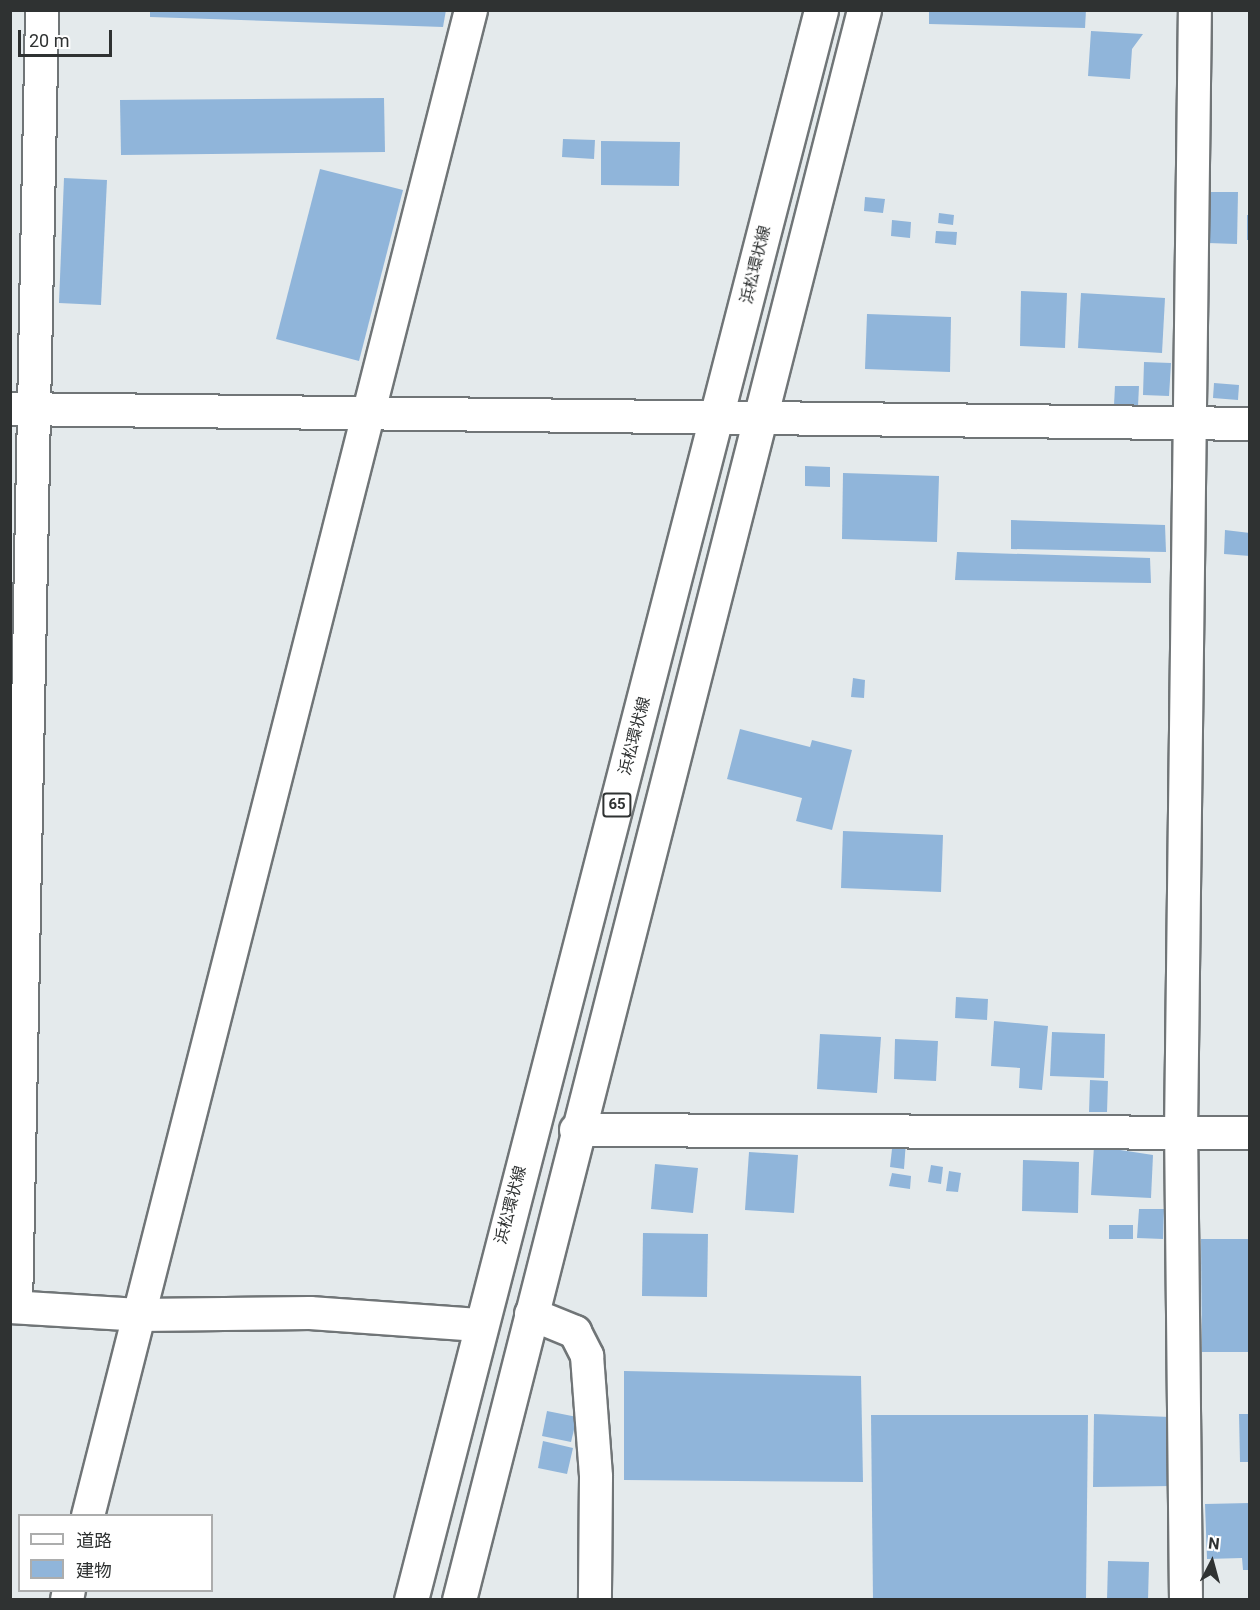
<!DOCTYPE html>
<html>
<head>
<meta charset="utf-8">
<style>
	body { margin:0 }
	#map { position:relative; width:1260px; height:1610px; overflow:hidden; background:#e4eaec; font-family:Roboto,"Noto Sans JP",sans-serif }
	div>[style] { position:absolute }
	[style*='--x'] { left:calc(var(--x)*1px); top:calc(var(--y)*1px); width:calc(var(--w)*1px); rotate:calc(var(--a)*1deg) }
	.building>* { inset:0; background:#90b5da }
	.roads { filter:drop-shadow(2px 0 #707577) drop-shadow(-2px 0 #707577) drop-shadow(0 2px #707577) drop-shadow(0 -2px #707577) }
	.minor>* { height:32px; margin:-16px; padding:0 16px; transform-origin:16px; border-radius:16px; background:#fff }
	.major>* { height:33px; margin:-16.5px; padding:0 16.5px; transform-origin:16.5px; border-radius:16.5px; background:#fff }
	span { translate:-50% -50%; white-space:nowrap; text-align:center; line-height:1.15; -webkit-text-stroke:5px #fff; paint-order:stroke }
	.shield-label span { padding:2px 4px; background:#fff; border:2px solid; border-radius:4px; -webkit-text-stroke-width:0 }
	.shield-label { font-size:15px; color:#2f3232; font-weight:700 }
	.street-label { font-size:16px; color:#2f3232 }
	.frame { position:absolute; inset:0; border:12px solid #2f3232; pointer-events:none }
	.legend { position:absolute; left:18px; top:1514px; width:195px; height:78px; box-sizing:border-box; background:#fff; border:2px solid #acadad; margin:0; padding:8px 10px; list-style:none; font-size:18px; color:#2f3232 }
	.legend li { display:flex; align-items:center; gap:12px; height:30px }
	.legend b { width:30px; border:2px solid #acadad }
	.north { position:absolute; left:1182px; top:1532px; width:60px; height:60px; -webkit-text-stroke:4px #fff; paint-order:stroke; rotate:6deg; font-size:16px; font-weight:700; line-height:24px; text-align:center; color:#2f3232 }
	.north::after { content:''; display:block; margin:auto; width:21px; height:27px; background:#2f3232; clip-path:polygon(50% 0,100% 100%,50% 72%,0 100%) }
	.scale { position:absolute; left:18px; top:30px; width:94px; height:27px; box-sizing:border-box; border:3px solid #2f3232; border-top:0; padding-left:8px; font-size:18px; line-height:21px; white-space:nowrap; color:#2f3232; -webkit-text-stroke:4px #fff; paint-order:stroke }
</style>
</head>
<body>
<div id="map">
	<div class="building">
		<div style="clip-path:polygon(150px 10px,446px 10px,443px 27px,150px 17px)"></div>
		<div style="clip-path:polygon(929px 10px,1086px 10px,1085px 28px,929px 24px)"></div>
		<div style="clip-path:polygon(1091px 31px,1143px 34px,1132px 49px,1130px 79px,1088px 76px)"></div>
		<div style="clip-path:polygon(384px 98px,385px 152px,121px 155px,120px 100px)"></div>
		<div style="clip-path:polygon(563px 139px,595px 140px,594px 159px,562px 157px)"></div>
		<div style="clip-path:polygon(601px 141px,680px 142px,679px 186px,601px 185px)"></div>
		<div style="clip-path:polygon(320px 169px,403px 190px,359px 361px,276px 339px)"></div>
		<div style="clip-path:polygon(64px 178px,107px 180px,101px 305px,59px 303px)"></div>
		<div style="clip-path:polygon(1210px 192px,1238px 192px,1237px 244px,1208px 243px)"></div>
		<div style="clip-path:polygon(865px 197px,885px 199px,883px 213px,864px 211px)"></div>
		<div style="clip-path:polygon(939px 213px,954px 215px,953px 225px,938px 223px)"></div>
		<div style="clip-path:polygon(1247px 215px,1250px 215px,1250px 240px,1247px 240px)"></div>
		<div style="clip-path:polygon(892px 220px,911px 222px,910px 238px,891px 236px)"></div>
		<div style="clip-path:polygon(936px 231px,957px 232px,956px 245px,935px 243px)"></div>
		<div style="clip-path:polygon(1021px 291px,1067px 293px,1065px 348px,1020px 346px)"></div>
		<div style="clip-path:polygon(1081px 293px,1165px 298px,1162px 353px,1078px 348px)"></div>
		<div style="clip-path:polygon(867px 314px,951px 317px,950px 372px,865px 369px)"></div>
		<div style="clip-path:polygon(1144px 362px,1171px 363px,1169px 396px,1143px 395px)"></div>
		<div style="clip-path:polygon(1214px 383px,1239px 385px,1238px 400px,1213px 398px)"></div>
		<div style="clip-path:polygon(1115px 386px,1139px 386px,1138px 406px,1114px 405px)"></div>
		<div style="clip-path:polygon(805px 466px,830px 467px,830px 487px,805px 486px)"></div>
		<div style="clip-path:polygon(843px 473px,939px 476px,937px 542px,842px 539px)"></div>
		<div style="clip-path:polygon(1011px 520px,1165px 525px,1166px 552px,1011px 549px)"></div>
		<div style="clip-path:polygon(1225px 530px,1250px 533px,1250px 556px,1224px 554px)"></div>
		<div style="clip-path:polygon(957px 552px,1150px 558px,1151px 583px,955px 580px)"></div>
		<div style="clip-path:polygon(853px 678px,865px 680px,864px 698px,851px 697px)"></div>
		<div style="clip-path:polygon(740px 729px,810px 747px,812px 740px,852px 750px,832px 830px,796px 821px,802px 798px,727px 779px)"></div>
		<div style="clip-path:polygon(843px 831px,943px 835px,941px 892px,841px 888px)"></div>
		<div style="clip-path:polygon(956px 997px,988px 999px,987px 1020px,955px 1018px)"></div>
		<div style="clip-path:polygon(994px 1021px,1048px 1026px,1042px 1090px,1019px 1088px,1020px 1068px,991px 1066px)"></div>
		<div style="clip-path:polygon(1052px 1032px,1105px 1034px,1104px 1078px,1050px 1076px)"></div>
		<div style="clip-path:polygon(820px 1034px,881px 1037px,877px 1093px,817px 1089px)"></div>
		<div style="clip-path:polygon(895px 1039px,938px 1041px,936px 1081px,894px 1079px)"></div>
		<div style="clip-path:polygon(1090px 1080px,1108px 1081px,1107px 1112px,1089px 1112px)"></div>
		<div style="clip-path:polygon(893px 1140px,906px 1141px,904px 1169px,890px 1167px)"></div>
		<div style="clip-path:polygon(1094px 1146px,1153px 1155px,1151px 1198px,1091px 1195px)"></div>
		<div style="clip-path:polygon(749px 1152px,798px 1155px,794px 1213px,745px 1210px)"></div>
		<div style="clip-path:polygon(1023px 1160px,1079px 1162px,1078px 1213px,1022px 1211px)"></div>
		<div style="clip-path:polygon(655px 1164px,698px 1168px,693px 1213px,651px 1209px)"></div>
		<div style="clip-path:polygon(931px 1165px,943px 1167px,941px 1184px,928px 1182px)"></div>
		<div style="clip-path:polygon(949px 1171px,961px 1173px,958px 1192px,946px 1191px)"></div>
		<div style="clip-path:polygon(892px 1173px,911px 1176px,910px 1189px,889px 1186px)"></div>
		<div style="clip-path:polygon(1139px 1209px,1164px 1209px,1163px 1239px,1137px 1238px)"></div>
		<div style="clip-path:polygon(1109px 1225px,1133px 1225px,1133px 1239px,1109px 1239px)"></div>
		<div style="clip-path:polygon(643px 1233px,708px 1234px,707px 1297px,642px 1296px)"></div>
		<div style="clip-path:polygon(1201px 1239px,1250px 1239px,1250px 1352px,1202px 1352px)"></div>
		<div style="clip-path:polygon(624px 1371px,861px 1376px,863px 1482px,624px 1480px)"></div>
		<div style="clip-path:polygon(547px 1411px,577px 1417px,571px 1442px,542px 1436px)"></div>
		<div style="clip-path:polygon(1094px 1414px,1170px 1417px,1172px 1486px,1093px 1487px)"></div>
		<div style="clip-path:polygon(1239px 1414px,1250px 1414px,1250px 1462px,1240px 1462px)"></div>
		<div style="clip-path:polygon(871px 1415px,1088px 1415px,1086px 1600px,873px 1600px)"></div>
		<div style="clip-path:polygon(543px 1441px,573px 1448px,567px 1474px,538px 1468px)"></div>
		<div style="clip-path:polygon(1250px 1503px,1250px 1570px,1243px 1570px,1242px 1558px,1207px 1559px,1205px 1504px)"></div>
		<div style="clip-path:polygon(1108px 1561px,1149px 1562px,1148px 1600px,1107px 1600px)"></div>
	</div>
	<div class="roads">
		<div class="minor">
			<div style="--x:10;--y:409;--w:1240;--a:0.69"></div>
			<div style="--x:576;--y:1130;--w:674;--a:0.26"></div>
			<div style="--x:10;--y:1307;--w:129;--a:3.5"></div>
			<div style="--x:139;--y:1315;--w:171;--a:-0.7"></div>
			<div style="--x:310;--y:1313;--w:169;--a:4.1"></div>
			<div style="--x:16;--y:1307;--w:1297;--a:-88.85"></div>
			<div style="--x:531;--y:1314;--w:48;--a:22.2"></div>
			<div style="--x:575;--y:1332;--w:27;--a:63"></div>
			<div style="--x:587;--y:1356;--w:121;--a:85.7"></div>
			<div style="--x:596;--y:1477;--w:123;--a:90.5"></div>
			<div style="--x:88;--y:1516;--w:1554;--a:-75.73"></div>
			<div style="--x:67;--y:1600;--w:10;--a:-79"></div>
			<div style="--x:1186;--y:1600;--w:467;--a:-90.6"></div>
			<div style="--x:1181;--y:1133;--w:1123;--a:-89.29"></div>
		</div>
		<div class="major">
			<div style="--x:411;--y:1600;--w:1642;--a:-75.54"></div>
			<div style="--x:459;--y:1600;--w:1641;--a:-75.71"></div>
		</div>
	</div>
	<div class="shield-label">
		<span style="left:617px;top:805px">65</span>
	</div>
	<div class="street-label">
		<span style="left:756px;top:265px;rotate:-76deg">浜松環状線</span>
		<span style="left:635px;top:736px;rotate:-75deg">浜松環状線</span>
		<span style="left:511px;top:1205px;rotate:-75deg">浜松環状線</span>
	</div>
	<div class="frame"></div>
	<ul class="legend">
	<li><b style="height:8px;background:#fff"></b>道路</li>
	<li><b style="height:16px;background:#90b5da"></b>建物</li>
	</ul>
	<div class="north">N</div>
	<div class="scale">20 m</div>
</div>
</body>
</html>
